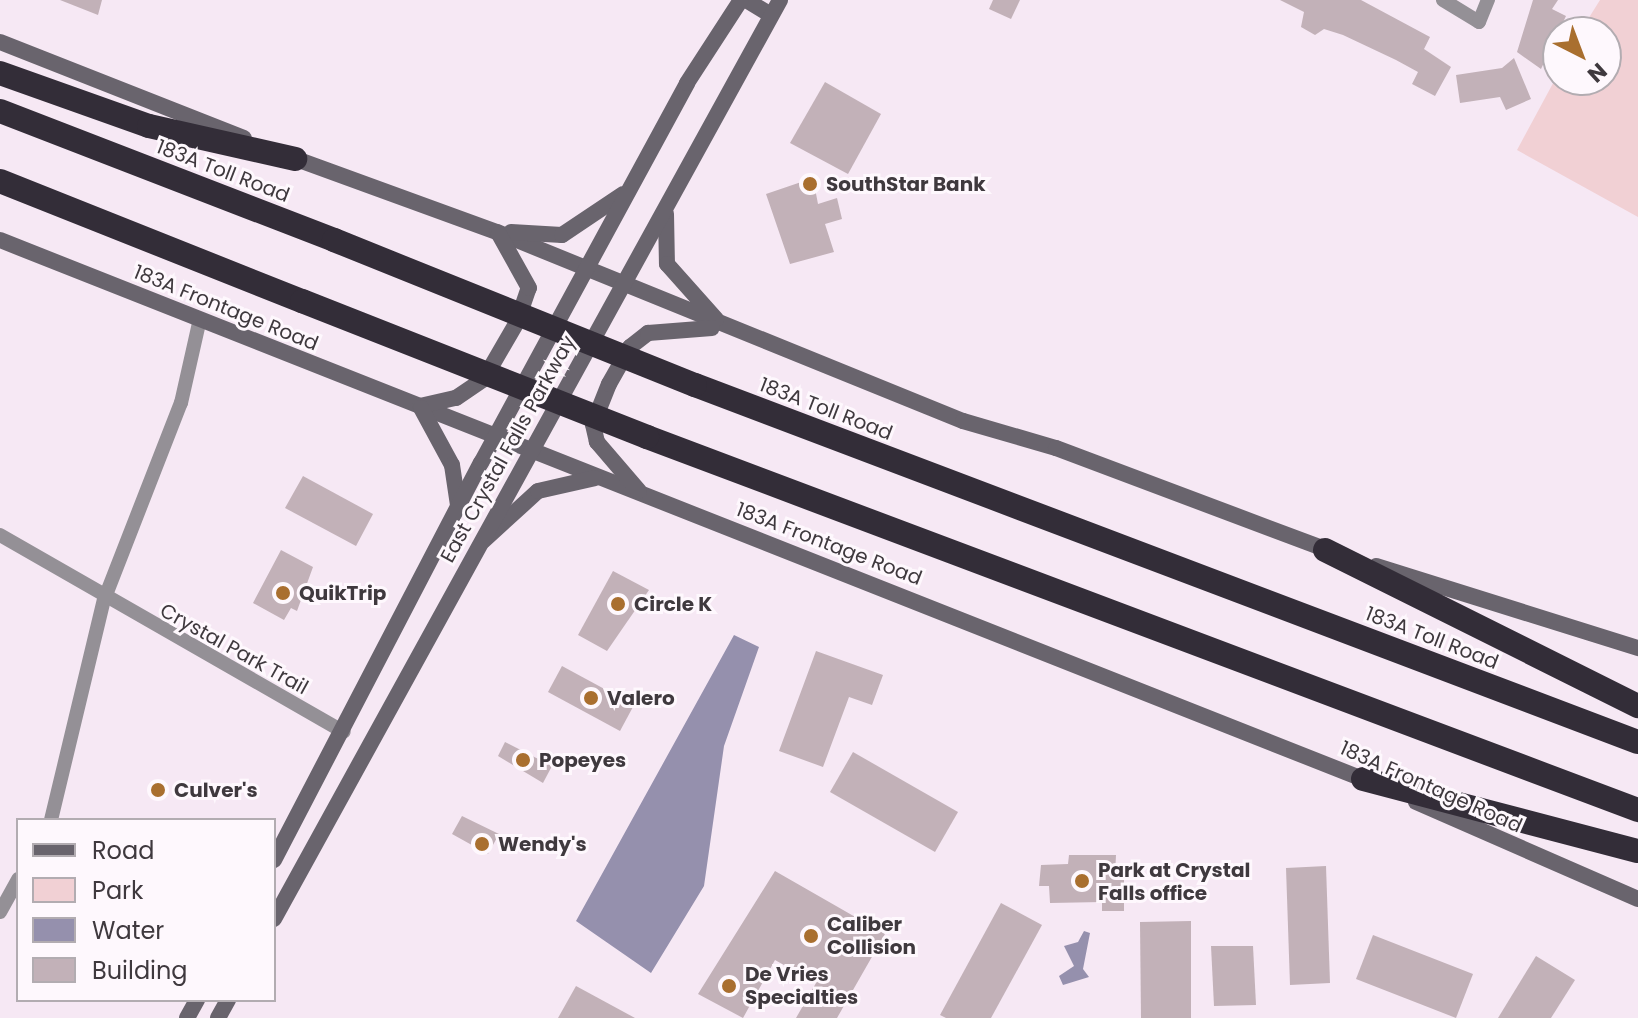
<!DOCTYPE html>
<html>
<head>
<meta charset="utf-8">
<style>
	body { margin:0 }
	#map { position:relative; width:1638px; height:1018px; overflow:hidden; background:#f6e8f4; font-family:Poppins,sans-serif }
	div>[style] { position:absolute }
	[style*='--x'] { left:calc(var(--x)*1px); top:calc(var(--y)*1px); width:calc(var(--w)*1px); rotate:calc(var(--a)*1deg) }
	.green>* { inset:0; background:#f1d0d4 }
	.water>* { inset:0; background:#9590ad }
	.building>* { inset:0; background:#c2b1b8 }
	.street>* { height:14px; margin:-7px; padding:0 7px; transform-origin:7px; border-radius:7px; background:#949096 }
	.secondary>* { height:16px; margin:-8px; padding:0 8px; transform-origin:8px; border-radius:8px; background:#69646d }
	.highway>* { height:24px; margin:-12px; padding:0 12px; transform-origin:12px; border-radius:12px; background:#332d38 }
	.highway-bridge>* { height:24px; margin:-12px; padding:0 12px; transform-origin:12px; border-radius:12px; background:#332d38 }
	.dots>* { width:22px; height:22px; translate:-50% -50%; box-sizing:border-box; border:4px solid #fef8fd; border-radius:50% }
	span { translate:-50% -50%; white-space:nowrap; text-align:center; line-height:1.15; -webkit-text-stroke:6px #fef8fd; paint-order:stroke }
	.street-label { font-size:20px; color:#3f393e }
	.poi-label { font-size:20px; color:#3f393e; font-weight:700 }
	.left { translate:0 -50%; text-align:left }
	.legend { position:absolute; left:16px; top:818px; width:260px; height:184px; box-sizing:border-box; background:#fef8fd; border:2px solid #b2acb1; margin:0; padding:10px 14px; list-style:none; font-size:24px; color:#3f393e }
	.legend li { display:flex; align-items:center; gap:16px; height:40px }
	.legend b { width:40px; border:2px solid #b2acb1 }
	.north { position:absolute; left:1542px; top:16px; width:80px; height:80px; box-sizing:border-box; background:#fef8fd; border:2px solid #b2acb1; border-radius:50%; rotate:138deg; font-size:22px; font-weight:700; line-height:32px; text-align:center; color:#3f393e }
	.north::after { content:''; display:block; margin:auto; width:28px; height:36px; background:#a96f2f; clip-path:polygon(50% 0,100% 100%,50% 72%,0 100%) }
</style>
</head>
<body>
<div id="map">
	<div class="green">
		<div style="clip-path:polygon(1600px 0,1638px 0,1638px 217px,1517px 150px,1558px 74px,1558px 80px,1606px 80px,1606px 32px,1580px 32px)"></div>
	</div>
	<div class="water">
		<div style="clip-path:polygon(734px 635px,759px 647px,724px 746px,704px 886px,651px 973px,576px 921px)"></div>
		<div style="clip-path:polygon(1084px 931px,1090px 933px,1083px 969px,1089px 977px,1063px 985px,1059px 976px,1074px 966px,1064px 946px,1078px 942px)"></div>
	</div>
	<div class="building">
		<div style="clip-path:polygon(60px 0,102px 0,98px 15px)"></div>
		<div style="clip-path:polygon(993px 0,1020px 0,1011px 19px,989px 9px)"></div>
		<div style="clip-path:polygon(1280px 0,1361px 0,1430px 37px,1424px 49px,1451px 67px,1435px 96px,1412px 84px,1418px 72px,1396px 60px,1343px 35px,1324px 29px,1315px 35px,1301px 27px,1304px 12px)"></div>
		<div style="clip-path:polygon(1533px 0,1558px 0,1552px 9px,1566px 16px,1541px 69px,1517px 52px)"></div>
		<div style="clip-path:polygon(1514px 58px,1531px 99px,1506px 110px,1500px 97px,1460px 103px,1456px 75px,1502px 68px)"></div>
		<div style="clip-path:polygon(825px 82px,881px 114px,848px 174px,790px 143px)"></div>
		<div style="clip-path:polygon(813px 178px,818px 204px,837px 198px,842px 219px,825px 224px,834px 252px,790px 264px,766px 194px)"></div>
		<div style="clip-path:polygon(303px 476px,373px 514px,356px 546px,285px 508px)"></div>
		<div style="clip-path:polygon(281px 550px,313px 567px,297px 611px,291px 608px,284px 620px,253px 603px)"></div>
		<div style="clip-path:polygon(613px 571px,649px 590px,607px 651px,578px 635px)"></div>
		<div style="clip-path:polygon(816px 651px,883px 675px,872px 705px,849px 697px,823px 767px,779px 751px)"></div>
		<div style="clip-path:polygon(562px 666px,634px 705px,620px 731px,548px 692px)"></div>
		<div style="clip-path:polygon(505px 742px,552px 766px,543px 783px,498px 756px)"></div>
		<div style="clip-path:polygon(853px 752px,958px 812px,935px 852px,830px 792px)"></div>
		<div style="clip-path:polygon(462px 816px,499px 834px,488px 854px,452px 834px)"></div>
		<div style="clip-path:polygon(1069px 855px,1116px 855px,1115px 875px,1124px 876px,1124px 911px,1102px 911px,1102px 902px,1050px 903px,1049px 886px,1039px 886px,1041px 865px,1068px 864px)"></div>
		<div style="clip-path:polygon(1326px 866px,1330px 983px,1290px 985px,1286px 868px)"></div>
		<div style="clip-path:polygon(775px 871px,885px 934px,837px 1018px,796px 1018px,816px 983px,775px 960px,743px 1018px,698px 994px)"></div>
		<div style="clip-path:polygon(1001px 903px,1042px 925px,991px 1018px,946px 1018px,940px 1015px)"></div>
		<div style="clip-path:polygon(1191px 921px,1191px 1018px,1141px 1018px,1140px 922px)"></div>
		<div style="clip-path:polygon(1373px 935px,1473px 974px,1456px 1018px,1356px 979px)"></div>
		<div style="clip-path:polygon(1211px 946px,1253px 946px,1256px 1005px,1214px 1006px)"></div>
		<div style="clip-path:polygon(1536px 956px,1575px 980px,1551px 1018px,1498px 1018px)"></div>
		<div style="clip-path:polygon(576px 986px,635px 1018px,558px 1018px)"></div>
	</div>
	<div class="street">
		<div style="--x:1443;--y:0;--w:42;--a:31.4"></div>
		<div style="--x:1479;--y:22;--w:24;--a:-68"></div>
		<div style="--x:0;--y:535;--w:396;--a:29.8"></div>
		<div style="--x:51;--y:820;--w:226;--a:-76.5"></div>
		<div style="--x:104;--y:600;--w:212;--a:-68.7"></div>
		<div style="--x:181;--y:403;--w:86;--a:-77.3"></div>
		<div style="--x:0;--y:912;--w:38;--a:-61"></div>
	</div>
	<div class="secondary">
		<div style="--x:746;--y:0;--w:29;--a:31"></div>
		<div style="--x:0;--y:42;--w:262;--a:21.5"></div>
		<div style="--x:288;--y:156;--w:222;--a:20"></div>
		<div style="--x:497;--y:232;--w:503;--a:22.08"></div>
		<div style="--x:963;--y:421;--w:97;--a:16.2"></div>
		<div style="--x:1056;--y:448;--w:298;--a:20.6"></div>
		<div style="--x:666;--y:214;--w:50;--a:88.9"></div>
		<div style="--x:667;--y:264;--w:74;--a:48.3"></div>
		<div style="--x:511;--y:232;--w:51;--a:3.4"></div>
		<div style="--x:562;--y:235;--w:73;--a:-33.9"></div>
		<div style="--x:0;--y:240;--w:1476;--a:21.58"></div>
		<div style="--x:420;--y:406;--w:37;--a:-13"></div>
		<div style="--x:456;--y:398;--w:34;--a:-34"></div>
		<div style="--x:484;--y:379;--w:66;--a:-59.9"></div>
		<div style="--x:517;--y:322;--w:36;--a:-71"></div>
		<div style="--x:529;--y:288;--w:62;--a:-119.1"></div>
		<div style="--x:421;--y:408;--w:65;--a:61.5"></div>
		<div style="--x:452;--y:465;--w:40;--a:81.5"></div>
		<div style="--x:639;--y:491;--w:65;--a:-130.6"></div>
		<div style="--x:597;--y:442;--w:18;--a:-103"></div>
		<div style="--x:593;--y:424;--w:43;--a:-68.2"></div>
		<div style="--x:609;--y:384;--w:43;--a:-60.4"></div>
		<div style="--x:630;--y:347;--w:23;--a:-38"></div>
		<div style="--x:648;--y:333;--w:64;--a:-4.5"></div>
		<div style="--x:483;--y:541;--w:74;--a:-42.3"></div>
		<div style="--x:538;--y:491;--w:58;--a:-12.8"></div>
		<div style="--x:1376;--y:566;--w:275;--a:17.4"></div>
		<div style="--x:1416;--y:802;--w:242;--a:23.6"></div>
		<div style="--x:274;--y:860;--w:448;--a:-62.5"></div>
		<div style="--x:481;--y:463;--w:432;--a:-61.5"></div>
		<div style="--x:687;--y:83;--w:99;--a:-57"></div>
		<div style="--x:274;--y:919;--w:1049;--a:-61.16"></div>
		<div style="--x:187;--y:1018;--w:21;--a:-61"></div>
		<div style="--x:218;--y:1018;--w:21;--a:-61"></div>
	</div>
	<div class="highway">
		<div style="--x:0;--y:73;--w:158;--a:19.6"></div>
		<div style="--x:149;--y:126;--w:150;--a:12.7"></div>
		<div style="--x:0;--y:111;--w:358;--a:21.1"></div>
		<div style="--x:0;--y:181;--w:325;--a:21.7"></div>
		<div style="--x:695;--y:385;--w:1008;--a:20.74"></div>
		<div style="--x:647;--y:437;--w:1059;--a:20.63"></div>
		<div style="--x:1325;--y:550;--w:350;--a:26.5"></div>
		<div style="--x:1363;--y:779;--w:284;--a:14.7"></div>
	</div>
	<div class="highway-bridge">
		<div style="--x:334;--y:240;--w:389;--a:21.9"></div>
		<div style="--x:302;--y:301;--w:371;--a:21.5"></div>
	</div>
	<div class="dots">
		<div style="left:810px;top:184px;background:#a96f2f"></div>
		<div style="left:283px;top:593px;background:#a96f2f"></div>
		<div style="left:618px;top:604px;background:#a96f2f"></div>
		<div style="left:591px;top:698px;background:#a96f2f"></div>
		<div style="left:523px;top:760px;background:#a96f2f"></div>
		<div style="left:158px;top:790px;background:#a96f2f"></div>
		<div style="left:482px;top:844px;background:#a96f2f"></div>
		<div style="left:1082px;top:881px;background:#a96f2f"></div>
		<div style="left:811px;top:936px;background:#a96f2f"></div>
		<div style="left:729px;top:986px;background:#a96f2f"></div>
	</div>
	<div class="street-label">
		<span style="left:223px;top:171px;rotate:21deg">183A Toll Road</span>
		<span style="left:226px;top:308px;rotate:22deg">183A Frontage Road</span>
		<span style="left:826px;top:409px;rotate:21deg">183A Toll Road</span>
		<span style="left:508px;top:449px;rotate:-61deg">East Crystal Falls Parkway</span>
		<span style="left:829px;top:544px;rotate:21deg">183A Frontage Road</span>
		<span style="left:1432px;top:638px;rotate:21deg">183A Toll Road</span>
		<span style="left:234px;top:649px;rotate:29deg">Crystal Park Trail</span>
		<span style="left:1431px;top:787px;rotate:24deg">183A Frontage Road</span>
	</div>
	<div class="poi-label">
		<span class="left" style="left:826px;top:184px">SouthStar Bank</span>
		<span class="left" style="left:299px;top:593px">QuikTrip</span>
		<span class="left" style="left:634px;top:604px">Circle K</span>
		<span class="left" style="left:607px;top:698px">Valero</span>
		<span class="left" style="left:539px;top:760px">Popeyes</span>
		<span class="left" style="left:174px;top:790px">Culver's</span>
		<span class="left" style="left:498px;top:844px">Wendy's</span>
		<span class="left" style="left:1098px;top:882px">Park at Crystal<br>Falls office</span>
		<span class="left" style="left:827px;top:936px">Caliber<br>Collision</span>
		<span class="left" style="left:745px;top:986px">De Vries<br>Specialties</span>
	</div>
	<ul class="legend">
	<li><b style="height:10px;background:#69646d"></b>Road</li>
	<li><b style="height:22px;background:#f1d0d4"></b>Park</li>
	<li><b style="height:22px;background:#9590ad"></b>Water</li>
	<li><b style="height:22px;background:#c2b1b8"></b>Building</li>
	</ul>
	<div class="north">N</div>
</div>
</body>
</html>
